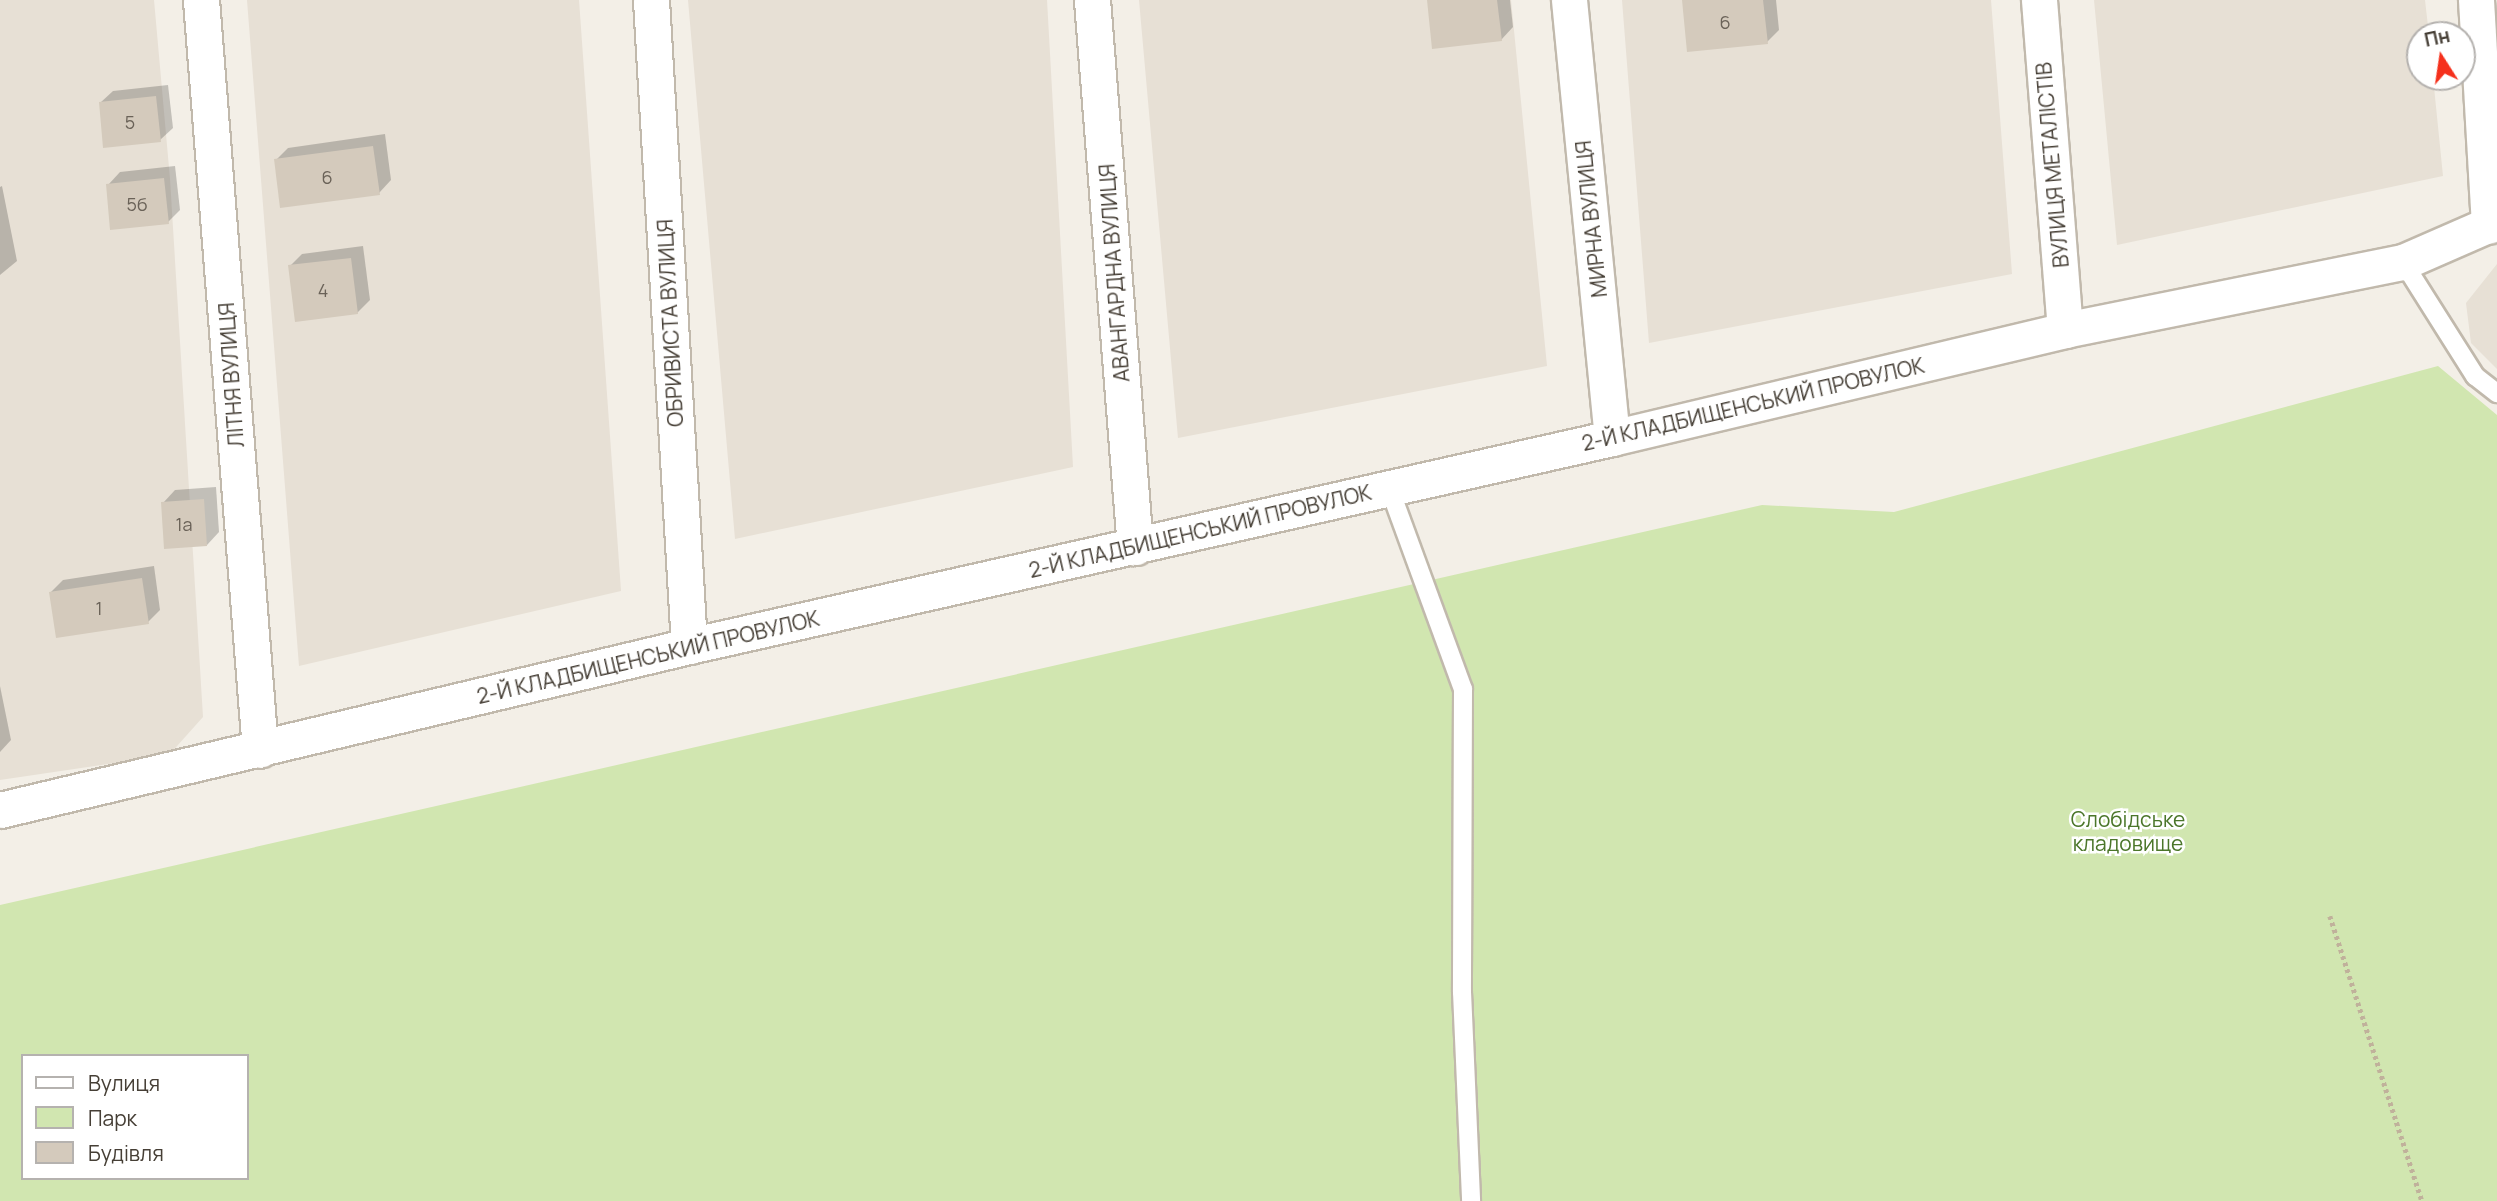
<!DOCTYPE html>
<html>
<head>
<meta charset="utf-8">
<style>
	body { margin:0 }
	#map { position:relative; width:2497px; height:1201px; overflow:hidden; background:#f3efe7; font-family:Manrope,sans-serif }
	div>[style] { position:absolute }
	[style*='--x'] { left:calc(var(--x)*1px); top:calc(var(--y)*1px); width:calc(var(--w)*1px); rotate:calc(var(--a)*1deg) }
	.residential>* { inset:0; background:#e7e0d5 }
	.green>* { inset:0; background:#d1e6b0 }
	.shadow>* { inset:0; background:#0003 }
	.building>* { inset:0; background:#d4cabc }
	.path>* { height:4.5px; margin-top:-2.25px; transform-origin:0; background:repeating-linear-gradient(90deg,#c0b19b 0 3.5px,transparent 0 7px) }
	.roads { filter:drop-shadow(2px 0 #c1b9ac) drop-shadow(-2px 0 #c1b9ac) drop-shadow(0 2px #c1b9ac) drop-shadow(0 -2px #c1b9ac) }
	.service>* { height:18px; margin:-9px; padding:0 9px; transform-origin:9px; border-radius:9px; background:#fff }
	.minor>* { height:35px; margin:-17.5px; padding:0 17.5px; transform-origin:17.5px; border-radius:17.5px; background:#fff }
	span { translate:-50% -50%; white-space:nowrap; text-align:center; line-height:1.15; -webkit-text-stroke:5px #fff; paint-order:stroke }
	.number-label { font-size:18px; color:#6a6258 }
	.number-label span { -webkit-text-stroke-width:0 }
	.street-label { font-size:21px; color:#463f36 }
	.park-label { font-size:21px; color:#4b762a }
	.legend { position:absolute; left:21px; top:1054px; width:228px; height:126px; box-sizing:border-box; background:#fff; border:2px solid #b5b2af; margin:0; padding:9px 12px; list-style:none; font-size:21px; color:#463f36 }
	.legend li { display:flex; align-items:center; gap:14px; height:35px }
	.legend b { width:35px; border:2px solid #b5b2af }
	.north { position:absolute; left:2406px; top:21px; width:70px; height:70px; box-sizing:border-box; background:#fff; border:2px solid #b5b2af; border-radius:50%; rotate:348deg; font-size:19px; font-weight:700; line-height:28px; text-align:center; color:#463f36 }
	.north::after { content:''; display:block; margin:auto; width:24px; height:32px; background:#f5301c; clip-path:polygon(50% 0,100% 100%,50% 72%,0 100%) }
</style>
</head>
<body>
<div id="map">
	<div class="residential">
		<div style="clip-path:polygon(0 0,154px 0,170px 179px,203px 717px,169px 755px,0 780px)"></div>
		<div style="clip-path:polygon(247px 0,579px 0,621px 591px,299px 666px)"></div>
		<div style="clip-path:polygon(688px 0,1047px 0,1073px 467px,735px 539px)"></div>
		<div style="clip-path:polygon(1139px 0,1511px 0,1547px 366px,1178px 438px)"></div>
		<div style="clip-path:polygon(1622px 0,1991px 0,2012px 274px,1649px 343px)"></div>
		<div style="clip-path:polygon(2094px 0,2425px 0,2429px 35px,2420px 35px,2420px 77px,2433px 77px,2443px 176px,2117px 245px)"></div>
		<div style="clip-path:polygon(2497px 264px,2497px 369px,2471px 343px,2466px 303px)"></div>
	</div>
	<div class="green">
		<div style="clip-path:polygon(evenodd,2438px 366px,2497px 415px,2497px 1201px,0 1201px,0 905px,1762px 505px,1894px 512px,2438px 366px,23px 1056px,247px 1056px,247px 1178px,23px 1178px,23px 1056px)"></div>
	</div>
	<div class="shadow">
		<div style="clip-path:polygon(1429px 0,1510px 0,1513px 27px,1501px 40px)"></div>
		<div style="clip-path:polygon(1684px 0,1776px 0,1779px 30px,1767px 42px)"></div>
		<div style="clip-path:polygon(168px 85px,173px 128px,160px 140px,100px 103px,113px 91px)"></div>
		<div style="clip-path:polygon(385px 134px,391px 180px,379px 193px,276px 160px,288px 148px)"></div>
		<div style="clip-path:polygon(175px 166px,180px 210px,168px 222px,108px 185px,120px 172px)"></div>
		<div style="clip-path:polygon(2px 186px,17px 261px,0 275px,0 187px)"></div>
		<div style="clip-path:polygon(363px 246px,370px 300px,357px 313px,290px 266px,302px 254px)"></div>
		<div style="clip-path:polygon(216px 487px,219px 532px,207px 545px,163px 503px,175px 490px)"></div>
		<div style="clip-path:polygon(154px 566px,160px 610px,148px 622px,51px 592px,63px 580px)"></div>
		<div style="clip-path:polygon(0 686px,11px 740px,0 752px)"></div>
	</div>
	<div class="building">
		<div style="clip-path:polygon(1427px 0,1497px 0,1502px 41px,1432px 49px)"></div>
		<div style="clip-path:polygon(1682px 0,1763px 0,1768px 44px,1687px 52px)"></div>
		<div style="clip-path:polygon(156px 96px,161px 142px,103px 148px,99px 102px)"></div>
		<div style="clip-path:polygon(373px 146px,380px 195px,280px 208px,274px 159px)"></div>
		<div style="clip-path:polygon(164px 178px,169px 224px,110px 230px,106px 184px)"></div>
		<div style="clip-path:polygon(351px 258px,358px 314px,295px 322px,288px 265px)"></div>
		<div style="clip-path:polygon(204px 499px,207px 546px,164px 549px,161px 502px)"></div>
		<div style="clip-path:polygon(142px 578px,149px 624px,56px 638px,49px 592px)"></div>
	</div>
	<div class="path">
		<div style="--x:2330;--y:916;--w:299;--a:72.1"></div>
	</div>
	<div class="roads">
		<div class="service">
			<div style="--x:2403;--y:262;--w:135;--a:57.7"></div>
			<div style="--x:2475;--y:376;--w:28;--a:38"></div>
			<div style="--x:1389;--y:487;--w:215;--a:69.9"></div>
			<div style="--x:1463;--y:689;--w:303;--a:90.2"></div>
			<div style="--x:1462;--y:992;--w:209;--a:87.5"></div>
		</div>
		<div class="minor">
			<div style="--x:201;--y:0;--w:752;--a:85.5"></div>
			<div style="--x:651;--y:0;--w:647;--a:86.63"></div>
			<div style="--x:1092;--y:0;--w:549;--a:85.51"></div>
			<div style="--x:1569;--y:0;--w:440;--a:84.4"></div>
			<div style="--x:2039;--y:0;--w:331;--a:85.5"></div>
			<div style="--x:2476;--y:0;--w:226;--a:86.7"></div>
			<div style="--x:0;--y:810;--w:708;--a:-13.39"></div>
			<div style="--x:689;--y:646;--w:946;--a:-12.7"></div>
			<div style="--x:1612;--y:438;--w:466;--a:-13.4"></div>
			<div style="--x:2065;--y:330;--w:345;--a:-11.4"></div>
			<div style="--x:2403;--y:262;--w:103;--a:-23.6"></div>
		</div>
	</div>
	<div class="number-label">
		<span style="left:1725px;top:22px">6</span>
		<span style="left:130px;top:122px">5</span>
		<span style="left:327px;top:177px">6</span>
		<span style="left:137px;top:204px">5б</span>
		<span style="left:323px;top:290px">4</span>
		<span style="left:184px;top:524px">1а</span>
		<span style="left:99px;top:608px">1</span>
	</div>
	<div class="street-label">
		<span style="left:2052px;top:165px;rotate:-95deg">ВУЛИЦЯ МЕТАЛІСТІВ</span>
		<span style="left:1591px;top:219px;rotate:-96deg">МИРНА ВУЛИЦЯ</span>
		<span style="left:1114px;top:273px;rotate:-94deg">АВАНГАРДНА ВУЛИЦЯ</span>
		<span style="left:670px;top:323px;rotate:-93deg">ОБРИВИСТА ВУЛИЦЯ</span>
		<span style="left:231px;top:375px;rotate:-94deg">ЛІТНЯ ВУЛИЦЯ</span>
		<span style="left:1753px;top:404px;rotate:-13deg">2-Й КЛАДБИЩЕНСЬКИЙ ПРОВУЛОК</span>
		<span style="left:1200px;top:531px;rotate:-13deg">2-Й КЛАДБИЩЕНСЬКИЙ ПРОВУЛОК</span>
		<span style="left:648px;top:657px;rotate:-13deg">2-Й КЛАДБИЩЕНСЬКИЙ ПРОВУЛОК</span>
	</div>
	<div class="park-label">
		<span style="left:2128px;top:831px">Слобідське<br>кладовище</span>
	</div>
	<ul class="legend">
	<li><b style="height:9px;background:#fff"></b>Вулиця</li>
	<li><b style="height:19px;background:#d1e6b0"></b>Парк</li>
	<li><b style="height:19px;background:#d4cabc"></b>Будівля</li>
	</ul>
	<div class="north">Пн</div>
</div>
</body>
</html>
